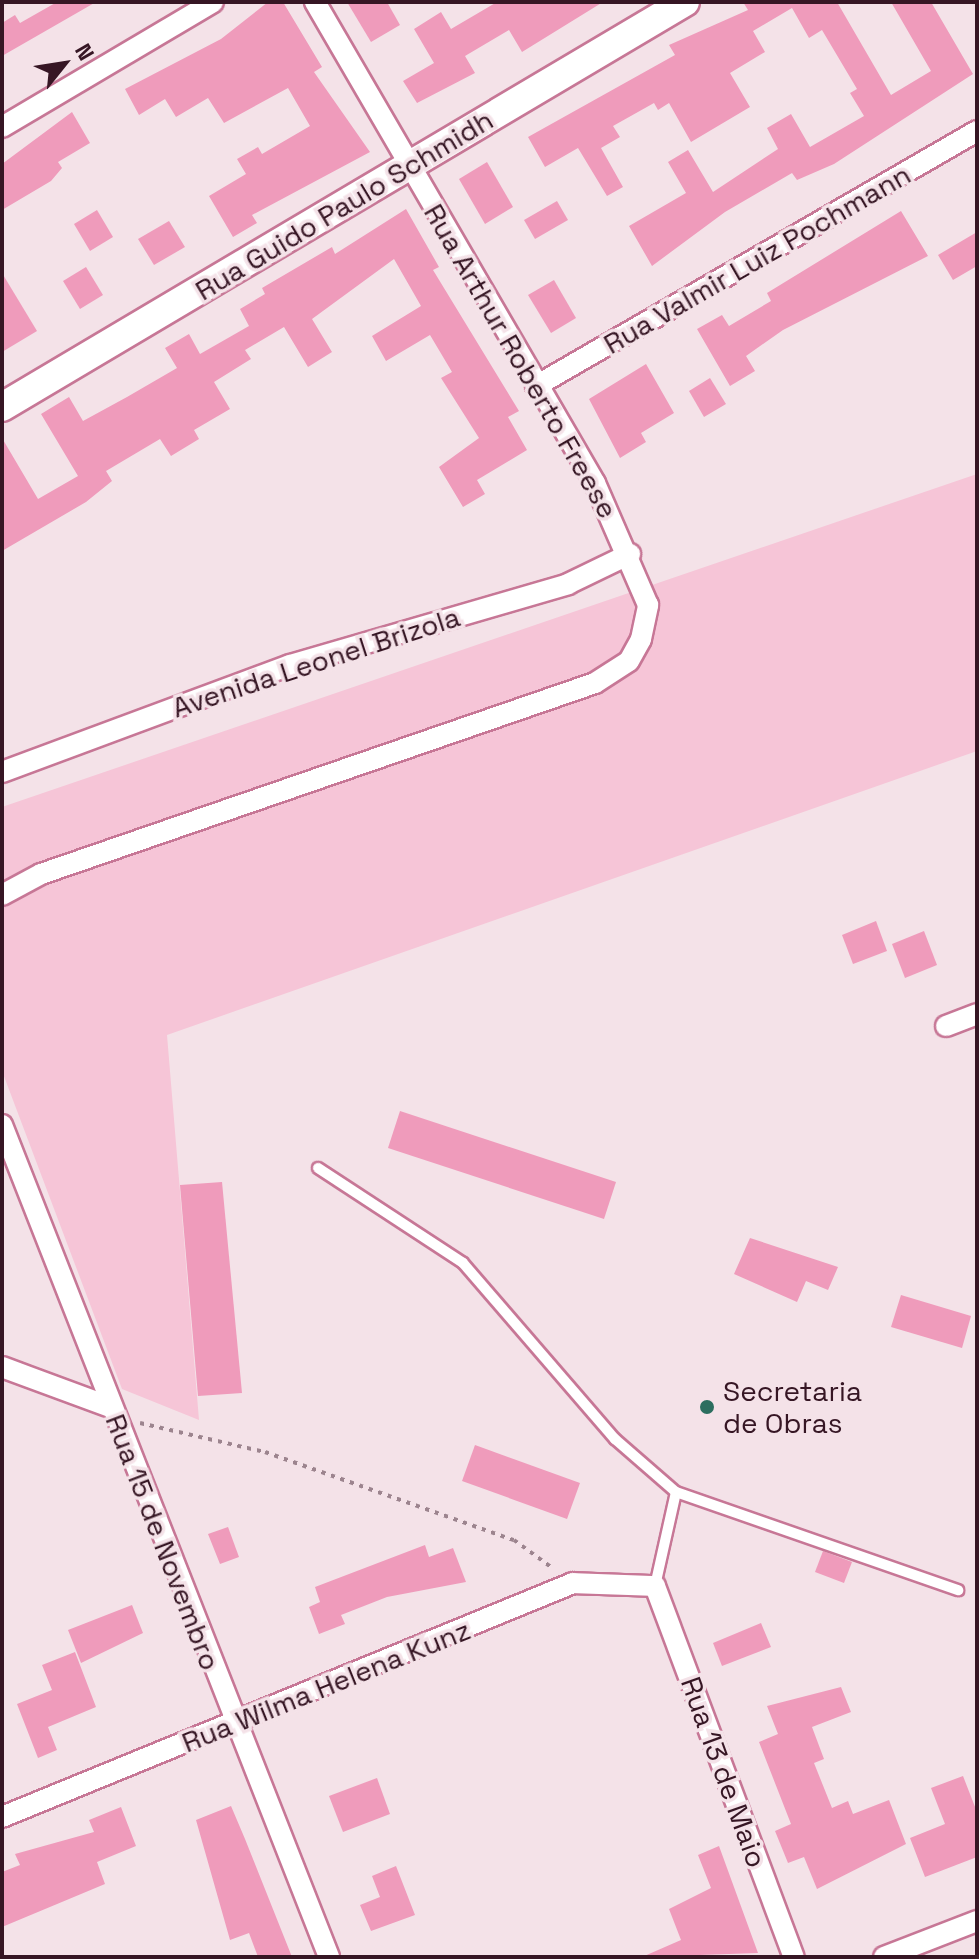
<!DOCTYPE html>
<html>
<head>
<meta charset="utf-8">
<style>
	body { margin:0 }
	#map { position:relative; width:979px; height:1959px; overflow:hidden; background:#f4e2e8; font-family:"Space Grotesk",sans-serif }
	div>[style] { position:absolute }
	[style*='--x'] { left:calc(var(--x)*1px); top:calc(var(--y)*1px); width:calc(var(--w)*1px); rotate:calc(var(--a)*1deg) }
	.green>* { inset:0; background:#f6c5d7 }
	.building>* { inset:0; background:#ef9bbb }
	.path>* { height:4px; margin-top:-2px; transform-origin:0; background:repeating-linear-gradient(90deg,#9c848e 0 4px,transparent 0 10px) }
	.roads { filter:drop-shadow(2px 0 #c77796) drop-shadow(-2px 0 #c77796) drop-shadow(0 2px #c77796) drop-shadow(0 -2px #c77796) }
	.lane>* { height:10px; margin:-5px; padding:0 5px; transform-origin:5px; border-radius:5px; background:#fff }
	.street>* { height:20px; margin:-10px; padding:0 10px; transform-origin:10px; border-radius:10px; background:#fff }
	.secondary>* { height:28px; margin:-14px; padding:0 14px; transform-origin:14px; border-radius:14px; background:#fff }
	.dots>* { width:22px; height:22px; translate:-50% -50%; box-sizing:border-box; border:4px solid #f4e2e8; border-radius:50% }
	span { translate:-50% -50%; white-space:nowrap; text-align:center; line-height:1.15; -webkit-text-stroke:7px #f4e2e8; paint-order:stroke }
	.street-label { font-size:28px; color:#361624 }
	.poi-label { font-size:28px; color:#361624 }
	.left { translate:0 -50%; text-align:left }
	.frame { position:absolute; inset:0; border:4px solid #361624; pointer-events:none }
	.north { position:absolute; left:24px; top:24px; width:80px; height:80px; -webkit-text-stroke:6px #f4e2e8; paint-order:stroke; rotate:60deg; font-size:22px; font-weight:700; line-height:32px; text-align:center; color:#361624 }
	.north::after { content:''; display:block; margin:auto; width:28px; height:36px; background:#361624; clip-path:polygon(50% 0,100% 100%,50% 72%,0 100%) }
</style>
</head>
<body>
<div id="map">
	<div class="green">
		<div style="clip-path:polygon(977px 474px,977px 751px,167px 1035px,199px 1420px,122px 1389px,2px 1071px,2px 807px)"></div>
	</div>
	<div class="building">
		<div style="clip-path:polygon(57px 2px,96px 2px,2px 56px,2px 23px,15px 15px,20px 23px)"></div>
		<div style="clip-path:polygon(268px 2px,283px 2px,322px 67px,314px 72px,370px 152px,252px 215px,257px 223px,233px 237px,209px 196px,246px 174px,237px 159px,258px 147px,262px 154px,310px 126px,288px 88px,224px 123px,208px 98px,176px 117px,165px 99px,139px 115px,125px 89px,221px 39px)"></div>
		<div style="clip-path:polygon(347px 2px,387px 2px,400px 25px,371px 42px)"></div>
		<div style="clip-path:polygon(497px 2px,603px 2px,522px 52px,509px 30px,465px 56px,475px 73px,417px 103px,403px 81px,434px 63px,414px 29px,441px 12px,451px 29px)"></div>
		<div style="clip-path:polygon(743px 2px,837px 2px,891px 95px,931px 71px,891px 2px,931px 2px,973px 74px,834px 164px,797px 180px,792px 173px,725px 212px,652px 266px,629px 226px,686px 193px,668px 162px,688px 150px,713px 192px,778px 149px,767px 128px,791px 114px,810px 147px,864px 116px,850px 93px,857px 89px,822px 30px,809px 38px,792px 8px,753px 31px,765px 52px,730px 73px,750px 107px,691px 142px,669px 103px,658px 110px,654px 103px,613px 126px,620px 137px,601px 148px,623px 187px,607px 196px,578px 148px,545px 167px,528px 137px,675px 55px,669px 45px,748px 10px)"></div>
		<div style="clip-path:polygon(72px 112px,90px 143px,58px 162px,62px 168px,51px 181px,2px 210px,2px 164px)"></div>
		<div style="clip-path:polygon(487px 162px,513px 207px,485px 224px,459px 179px)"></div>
		<div style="clip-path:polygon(557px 201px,568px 220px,535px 239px,524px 220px)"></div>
		<div style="clip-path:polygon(406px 209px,439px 267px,433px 270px,519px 411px,508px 417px,527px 450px,477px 480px,485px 494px,463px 507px,439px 467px,479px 438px,441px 378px,452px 372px,430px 335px,386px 361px,372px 336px,421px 306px,394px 259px,312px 319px,332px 352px,308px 367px,284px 327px,245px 350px,251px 359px,214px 382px,230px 409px,194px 430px,199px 439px,171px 456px,160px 439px,106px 471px,112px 481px,86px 502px,2px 551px,2px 438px,38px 499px,78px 476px,41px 414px,69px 397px,83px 421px,127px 397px,177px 368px,165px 348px,189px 334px,200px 354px,249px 326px,240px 309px,265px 294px,262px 288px,332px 247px,335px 254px)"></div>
		<div style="clip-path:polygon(97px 210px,113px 237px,90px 251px,74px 224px)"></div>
		<div style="clip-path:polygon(901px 211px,928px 256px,783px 330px,746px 356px,755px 371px,730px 386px,697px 329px,722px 315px,729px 326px,771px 301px,767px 293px)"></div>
		<div style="clip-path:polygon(169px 221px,185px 247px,154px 265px,138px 239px)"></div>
		<div style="clip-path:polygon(977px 232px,977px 266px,953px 280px,938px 255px)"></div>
		<div style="clip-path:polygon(86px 267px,103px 295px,80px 309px,63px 281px)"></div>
		<div style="clip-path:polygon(2px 273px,37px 331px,2px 352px)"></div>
		<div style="clip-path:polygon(554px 280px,576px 318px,551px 333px,528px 295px)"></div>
		<div style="clip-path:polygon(646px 364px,674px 413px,641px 433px,646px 442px,620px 458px,589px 399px)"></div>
		<div style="clip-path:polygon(710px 378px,726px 404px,704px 417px,689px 391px)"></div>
		<div style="clip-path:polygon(876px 921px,887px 951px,853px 964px,842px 935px)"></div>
		<div style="clip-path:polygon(924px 931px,937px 965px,905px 978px,892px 944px)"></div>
		<div style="clip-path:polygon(400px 1111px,616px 1182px,604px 1219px,388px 1148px)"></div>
		<div style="clip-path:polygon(222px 1182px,242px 1393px,198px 1396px,180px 1185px)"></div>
		<div style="clip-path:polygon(750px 1238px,838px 1267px,828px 1290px,806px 1281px,797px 1302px,734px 1274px)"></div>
		<div style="clip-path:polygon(901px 1295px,971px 1316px,962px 1348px,891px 1327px)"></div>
		<div style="clip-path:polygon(475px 1445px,580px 1483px,567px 1519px,462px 1481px)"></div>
		<div style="clip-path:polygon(228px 1527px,239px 1557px,220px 1564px,208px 1534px)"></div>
		<div style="clip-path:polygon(425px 1545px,429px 1557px,453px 1548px,466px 1582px,387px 1597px,341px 1615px,345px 1624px,319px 1634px,309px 1607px,320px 1602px,315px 1587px)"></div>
		<div style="clip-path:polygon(823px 1551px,852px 1562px,844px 1583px,815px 1572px)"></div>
		<div style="clip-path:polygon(132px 1605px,143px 1633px,81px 1663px,68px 1630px)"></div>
		<div style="clip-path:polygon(761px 1623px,771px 1647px,722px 1666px,713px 1643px)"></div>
		<div style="clip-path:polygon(75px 1652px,96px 1707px,48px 1727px,57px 1750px,38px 1758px,17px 1704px,52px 1690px,42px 1665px)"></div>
		<div style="clip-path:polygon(841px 1687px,851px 1712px,812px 1727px,824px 1759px,814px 1763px,832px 1808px,848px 1801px,853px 1814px,889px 1800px,906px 1844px,817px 1889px,804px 1857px,788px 1863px,775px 1831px,791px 1824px,759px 1742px,778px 1734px,767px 1706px)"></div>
		<div style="clip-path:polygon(963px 1776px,977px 1812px,977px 1857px,925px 1877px,910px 1838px,945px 1824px,931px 1788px)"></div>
		<div style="clip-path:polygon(377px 1778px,390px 1814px,343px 1832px,329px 1796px)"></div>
		<div style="clip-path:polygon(231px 1806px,245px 1839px,292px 1957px,258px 1957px,249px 1933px,230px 1940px,196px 1820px)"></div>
		<div style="clip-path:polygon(121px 1807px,136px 1846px,97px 1862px,105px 1884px,2px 1927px,2px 1872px,20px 1865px,15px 1854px,94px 1832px,89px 1820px)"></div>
		<div style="clip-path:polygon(719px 1846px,758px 1953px,642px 1957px,681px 1940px,669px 1909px,711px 1888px,698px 1855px)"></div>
		<div style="clip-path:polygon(396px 1866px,415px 1915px,371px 1931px,360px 1905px,380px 1897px,372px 1876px)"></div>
	</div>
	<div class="path">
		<div style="--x:140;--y:1423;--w:128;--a:13.1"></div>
		<div style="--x:265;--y:1452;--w:264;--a:19.5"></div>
		<div style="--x:514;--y:1540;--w:46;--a:36.1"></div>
	</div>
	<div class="roads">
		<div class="lane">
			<div style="--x:318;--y:1168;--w:173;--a:33.2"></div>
			<div style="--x:463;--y:1263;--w:233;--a:49.2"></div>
			<div style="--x:615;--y:1439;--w:81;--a:41"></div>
			<div style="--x:676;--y:1492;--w:299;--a:19.2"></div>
			<div style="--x:655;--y:1586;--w:96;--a:-77.4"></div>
		</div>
		<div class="street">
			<div style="--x:2;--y:127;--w:245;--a:-30.6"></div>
			<div style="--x:536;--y:386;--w:509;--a:-30.04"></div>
			<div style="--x:2;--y:772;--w:307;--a:-20.4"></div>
			<div style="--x:290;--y:665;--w:290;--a:-16.2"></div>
			<div style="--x:568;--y:584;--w:69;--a:-25.8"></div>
			<div style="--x:2;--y:895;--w:44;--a:-28.3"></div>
			<div style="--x:41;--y:874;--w:586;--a:-19.02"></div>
			<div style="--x:595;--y:683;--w:40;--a:-32.9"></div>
			<div style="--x:629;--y:661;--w:25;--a:-61"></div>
			<div style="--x:641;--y:639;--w:35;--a:-78"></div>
			<div style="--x:648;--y:605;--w:133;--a:-113.5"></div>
			<div style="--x:595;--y:483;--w:557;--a:-120.2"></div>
			<div style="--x:946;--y:1026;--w:33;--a:-21"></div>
			<div style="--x:2;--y:1125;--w:894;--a:68.54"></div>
			<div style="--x:2;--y:1367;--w:115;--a:20.3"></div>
			<div style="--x:2;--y:1817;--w:617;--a:-22.28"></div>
			<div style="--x:573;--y:1583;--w:82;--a:2.1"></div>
			<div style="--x:655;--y:1586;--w:396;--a:69.5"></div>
			<div style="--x:884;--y:1957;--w:100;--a:-21.2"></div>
		</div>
		<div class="secondary">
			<div style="--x:2;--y:407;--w:794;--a:-30.67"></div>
		</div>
	</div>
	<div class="dots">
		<div style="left:707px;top:1407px;background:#2c6e5f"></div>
	</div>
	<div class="street-label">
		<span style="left:344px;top:205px;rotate:-31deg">Rua Guido Paulo Schmidh</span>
		<span style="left:757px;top:259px;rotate:-30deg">Rua Valmir Luiz Pochmann</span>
		<span style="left:521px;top:361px;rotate:60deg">Rua Arthur Roberto Freese</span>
		<span style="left:316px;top:662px;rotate:-18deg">Avenida Leonel Brizola</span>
		<span style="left:163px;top:1542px;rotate:69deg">Rua 15 de Novembro</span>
		<span style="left:326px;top:1686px;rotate:-22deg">Rua Wilma Helena Kunz</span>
		<span style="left:724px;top:1772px;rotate:70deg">Rua 13 de Maio</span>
	</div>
	<div class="poi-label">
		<span class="left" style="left:723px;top:1407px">Secretaria<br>de Obras</span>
	</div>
	<div class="frame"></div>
	<div class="north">N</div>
</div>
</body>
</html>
